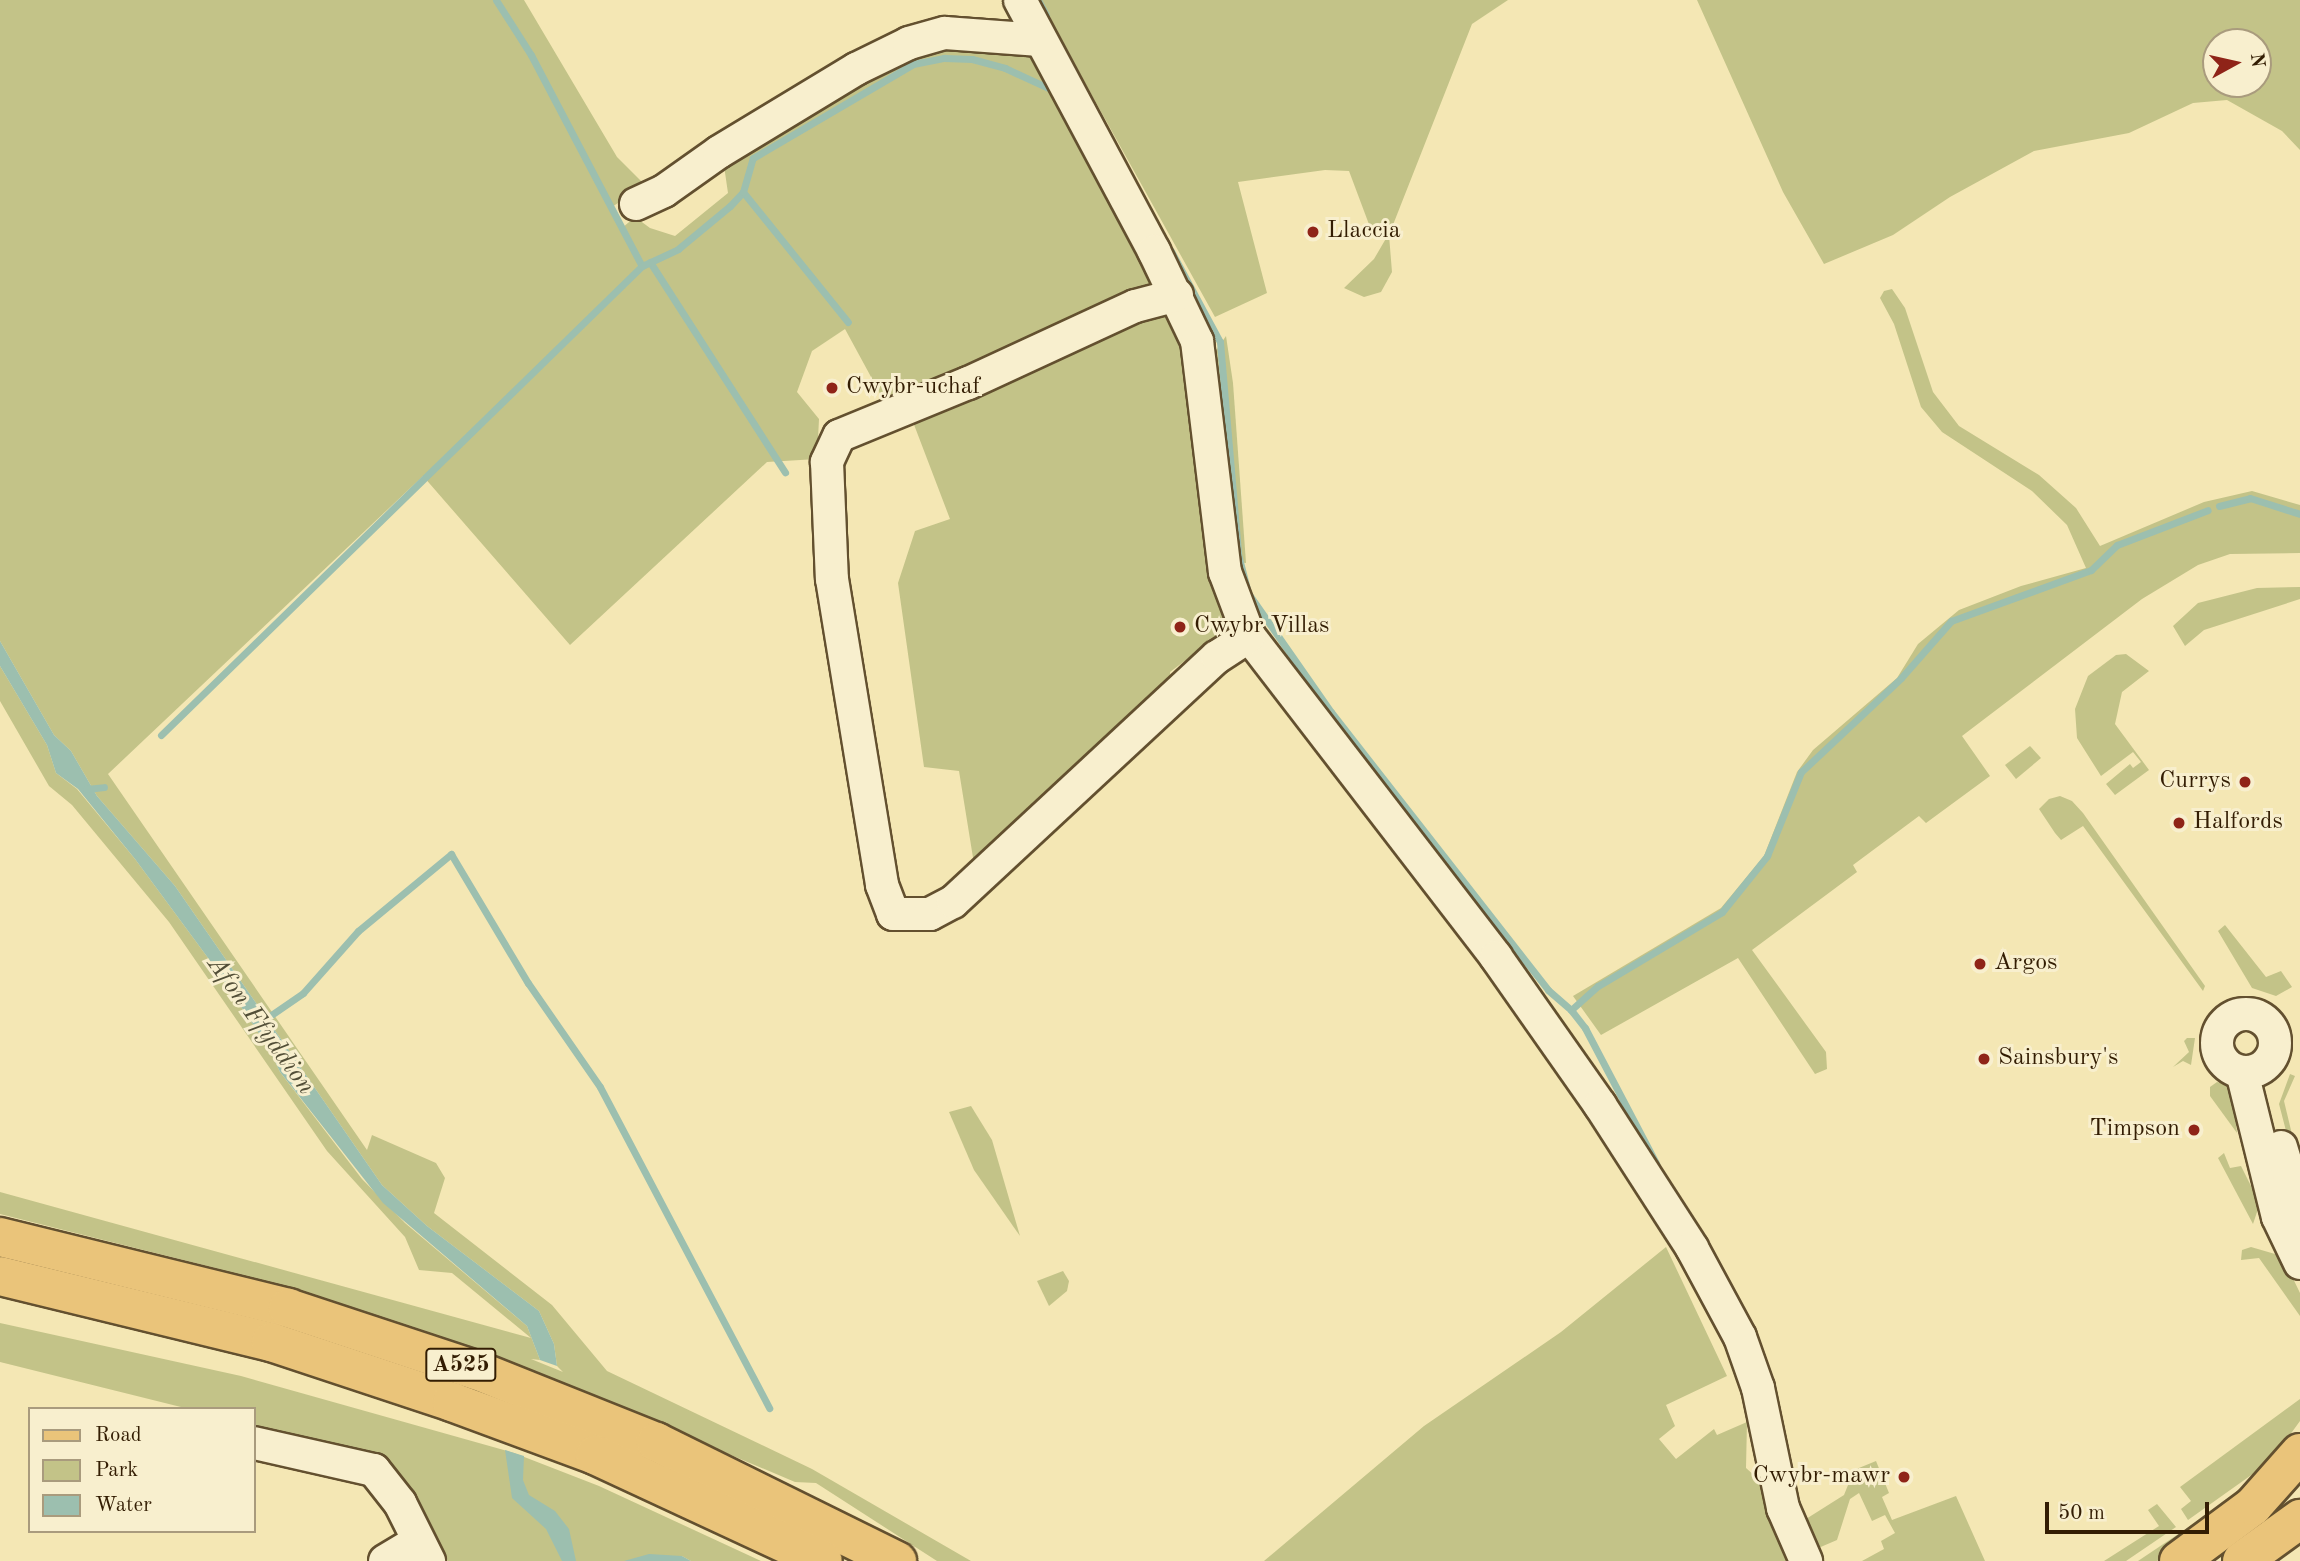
<!DOCTYPE html>
<html>
<head>
<meta charset="utf-8">
<style>
	body { margin:0 }
	#map { position:relative; width:2300px; height:1561px; overflow:hidden; background:#f4e7b4; font-family:"Old Standard TT",serif }
	div>[style] { position:absolute }
	[style*='--x'] { left:calc(var(--x)*1px); top:calc(var(--y)*1px); width:calc(var(--w)*1px); rotate:calc(var(--a)*1deg) }
	.green>* { inset:0; background:#c3c388 }
	.water>* { inset:0; background:#9cbfaf }
	.stream>* { height:7px; margin:-3.5px; padding:0 3.5px; transform-origin:3.5px; border-radius:3.5px; background:#9cbfaf }
	.roads { filter:drop-shadow(2px 0 #63502f) drop-shadow(-2px 0 #63502f) drop-shadow(0 2px #63502f) drop-shadow(0 -2px #63502f) }
	.minor>* { height:32px; margin:-16px; padding:0 16px; transform-origin:16px; border-radius:16px; background:#f8efce }
	.minor>.ring { margin:-16px; padding:0; box-sizing:content-box; background:none; border:32px solid #f8efce; border-radius:50% }
	.major>* { height:38px; margin:-19px; padding:0 19px; transform-origin:19px; border-radius:19px; background:#eac47a }
	.dots>* { width:19px; height:19px; translate:-50% -50%; box-sizing:border-box; border:4px solid #f8efce; border-radius:50% }
	span { translate:-50% -50%; white-space:nowrap; text-align:center; line-height:1.15; -webkit-text-stroke:6px #f8efce; paint-order:stroke }
	.shield-label span { padding:2px 5px; background:#f8efce; border:2px solid; border-radius:5px; -webkit-text-stroke-width:0 }
	.shield-label { font-size:23px; color:#331d03; font-weight:700 }
	.poi-label { font-size:24px; color:#331d03 }
	.left { translate:0 -50%; text-align:left }
	.right { translate:-100% -50%; text-align:right }
	.water-label { font-size:26px; color:#524e37; font-style:italic }
	.legend { position:absolute; left:28px; top:1407px; width:228px; height:126px; box-sizing:border-box; background:#f8efce; border:2px solid #a99b7d; margin:0; padding:9px 12px; list-style:none; font-size:21px; color:#331d03 }
	.legend li { display:flex; align-items:center; gap:14px; height:35px }
	.legend b { width:35px; border:2px solid #a99b7d }
	.north { position:absolute; left:2202px; top:28px; width:70px; height:70px; box-sizing:border-box; background:#f8efce; border:2px solid #a99b7d; border-radius:50%; rotate:82deg; font-size:19px; font-weight:700; line-height:28px; text-align:center; color:#331d03 }
	.north::after { content:''; display:block; margin:auto; width:24px; height:32px; background:#8f2418; clip-path:polygon(50% 0,100% 100%,50% 72%,0 100%) }
	.scale { position:absolute; left:2045px; top:1502px; width:164px; height:32px; box-sizing:border-box; border:4px solid #331d03; border-top:0; padding-left:9px; font-size:21px; line-height:24px; white-space:nowrap; color:#331d03; -webkit-text-stroke:5px #f8efce; paint-order:stroke }
</style>
</head>
<body>
<div id="map">
	<div class="green">
		<div style="clip-path:polygon(0 0,524px 0,617px 157px,646px 186px,610px 208px,622px 228px,635px 217px,650px 228px,675px 236px,728px 193px,723px 159px,912px 48px,1029px 45px,1160px 286px,889px 410px,845px 329px,812px 351px,797px 392px,819px 419px,817px 459px,767px 462px,570px 645px,423px 476px,108px 774px,367px 1150px,372px 1135px,436px 1163px,445px 1178px,434px 1213px,552px 1305px,607px 1371px,812px 1469px,971px 1561px,937px 1561px,816px 1483px,795px 1482px,516px 1364px,219px 1269px,0 1214px,0 1192px,531px 1338px,452px 1273px,419px 1270px,405px 1237px,327px 1151px,169px 922px,72px 805px,49px 786px,0 701px,0 666px,47px 745px,56px 773px,77px 789px,135px 859px,211px 962px,268px 1047px,280px 1072px,362px 1179px,405px 1223px,527px 1326px,540px 1360px,531px 1359px,563px 1372px,557px 1366px,554px 1344px,539px 1311px,427px 1226px,382px 1185px,175px 886px,97px 796px,71px 751px,54px 735px,0 641px)"></div>
		<div style="clip-path:polygon(1039px 0,1508px 0,1472px 24px,1389px 235px,1392px 272px,1381px 292px,1364px 297px,1344px 288px,1374px 259px,1388px 235px,1373px 235px,1349px 171px,1325px 170px,1238px 182px,1267px 293px,1215px 317px)"></div>
		<div style="clip-path:polygon(evenodd,1697px 0,2300px 0,2300px 150px,2282px 131px,2227px 100px,2193px 103px,2129px 133px,2034px 151px,1950px 197px,1893px 235px,1824px 264px,1783px 192px,1697px 0,2258px 42px,2258px 84px,2216px 84px,2216px 42px,2258px 42px)"></div>
		<div style="clip-path:polygon(1892px 289px,1905px 308px,1933px 392px,1959px 426px,2039px 475px,2076px 508px,2100px 546px,2204px 502px,2252px 491px,2300px 505px,2300px 553px,2230px 554px,2198px 565px,2142px 599px,1962px 736px,1990px 776px,1926px 823px,1919px 816px,1853px 865px,1857px 872px,1752px 950px,1826px 1052px,1827px 1069px,1815px 1074px,1738px 958px,1601px 1035px,1573px 996px,1721px 908px,1764px 856px,1797px 772px,1813px 750px,1897px 678px,1918px 644px,1959px 610px,2021px 586px,2086px 568px,2067px 525px,2032px 491px,1942px 432px,1921px 407px,1894px 324px,1880px 298px,1884px 291px)"></div>
		<div style="clip-path:polygon(1170px 306px,1186px 342px,1236px 622px,1170px 672px,1171px 686px,975px 870px,959px 771px,924px 767px,898px 583px,915px 531px,950px 519px,913px 422px)"></div>
		<div style="clip-path:polygon(1226px 336px,1233px 383px,1246px 563px,1235px 562px,1217px 391px,1215px 352px)"></div>
		<div style="clip-path:polygon(2300px 587px,2300px 599px,2204px 630px,2185px 646px,2173px 626px,2198px 603px,2257px 588px)"></div>
		<div style="clip-path:polygon(2126px 654px,2149px 671px,2122px 692px,2115px 724px,2149px 770px,2115px 795px,2106px 784px,2130px 764px,2133px 768px,2141px 762px,2133px 752px,2101px 776px,2077px 738px,2075px 709px,2088px 676px,2116px 655px)"></div>
		<div style="clip-path:polygon(2030px 746px,2041px 758px,2016px 779px,2005px 765px)"></div>
		<div style="clip-path:polygon(2060px 796px,2072px 801px,2083px 813px,2205px 986px,2203px 991px,2083px 826px,2061px 840px,2055px 833px,2039px 809px,2049px 799px)"></div>
		<div style="clip-path:polygon(2225px 925px,2266px 977px,2281px 971px,2292px 987px,2276px 996px,2252px 988px,2218px 931px)"></div>
		<div style="clip-path:polygon(2187px 1038px,2195px 1038px,2191px 1065px,2183px 1061px,2173px 1067px,2189px 1052px,2184px 1041px)"></div>
		<div style="clip-path:polygon(2290px 1074px,2295px 1076px,2284px 1101px,2295px 1147px,2291px 1150px,2279px 1104px)"></div>
		<div style="clip-path:polygon(2217px 1082px,2232px 1086px,2237px 1133px,2210px 1096px,2210px 1087px)"></div>
		<div style="clip-path:polygon(971px 1106px,992px 1140px,1020px 1236px,974px 1170px,949px 1112px)"></div>
		<div style="clip-path:polygon(2224px 1153px,2230px 1168px,2241px 1166px,2253px 1190px,2259px 1206px,2253px 1224px,2218px 1158px)"></div>
		<div style="clip-path:polygon(1666px 1247px,1727px 1376px,1666px 1405px,1675px 1426px,1659px 1439px,1676px 1459px,1714px 1429px,1717px 1435px,1747px 1422px,1746px 1468px,1765px 1485px,1790px 1561px,1264px 1561px,1424px 1426px,1561px 1332px)"></div>
		<div style="clip-path:polygon(2251px 1247px,2275px 1254px,2286px 1264px,2300px 1293px,2300px 1316px,2259px 1258px,2241px 1260px,2242px 1250px)"></div>
		<div style="clip-path:polygon(1063px 1271px,1069px 1281px,1067px 1291px,1049px 1306px,1037px 1281px)"></div>
		<div style="clip-path:polygon(0 1323px,241px 1376px,514px 1453px,599px 1486px,761px 1561px,691px 1561px,682px 1556px,666px 1561px,448px 1561px,386px 1458px,254px 1425px,254px 1409px,189px 1409px,0 1362px)"></div>
		<div style="clip-path:polygon(2300px 1399px,2300px 1421px,2271px 1461px,2188px 1520px,2181px 1509px,2191px 1501px,2180px 1487px)"></div>
		<div style="clip-path:polygon(1876px 1461px,1889px 1493px,1882px 1497px,1892px 1520px,1956px 1496px,1985px 1561px,1862px 1561px,1884px 1549px,1881px 1541px,1895px 1533px,1885px 1515px,1872px 1521px,1859px 1493px,1850px 1499px,1837px 1540px,1816px 1549px,1806px 1519px,1844px 1495px,1854px 1470px)"></div>
		<div style="clip-path:polygon(2268px 1474px,2230px 1511px,2157px 1561px,2138px 1561px)"></div>
		<div style="clip-path:polygon(2157px 1504px,2176px 1527px,2126px 1561px,2104px 1561px,2159px 1526px,2148px 1510px)"></div>
	</div>
	<div class="water">
		<div style="clip-path:polygon(0 641px,54px 735px,71px 751px,97px 796px,175px 886px,382px 1185px,427px 1226px,539px 1311px,554px 1344px,557px 1366px,540px 1360px,527px 1326px,383px 1203px,280px 1072px,268px 1047px,211px 962px,135px 859px,78px 789px,56px 773px,47px 745px,0 666px)"></div>
		<div style="clip-path:polygon(505px 1450px,524px 1456px,523px 1480px,529px 1495px,555px 1511px,569px 1529px,576px 1561px,562px 1561px,546px 1529px,512px 1498px)"></div>
		<div style="clip-path:polygon(649px 1554px,682px 1556px,691px 1561px,624px 1561px)"></div>
	</div>
	<div class="stream">
		<div style="--x:496;--y:0;--w:65;--a:57.5"></div>
		<div style="--x:531;--y:55;--w:238;--a:62.3"></div>
		<div style="--x:1038;--y:0;--w:17;--a:62"></div>
		<div style="--x:743;--y:192;--w:167;--a:51.1"></div>
		<div style="--x:1171;--y:251;--w:103;--a:61.7"></div>
		<div style="--x:1220;--y:342;--w:213;--a:85.1"></div>
		<div style="--x:1238;--y:554;--w:40;--a:75.6"></div>
		<div style="--x:1248;--y:593;--w:145;--a:55.1"></div>
		<div style="--x:1331;--y:712;--w:353;--a:52"></div>
		<div style="--x:1548;--y:990;--w:30;--a:41"></div>
		<div style="--x:1571;--y:1010;--w:36;--a:-42"></div>
		<div style="--x:1598;--y:986;--w:144;--a:-30.8"></div>
		<div style="--x:1722;--y:912;--w:72;--a:-51.2"></div>
		<div style="--x:1767;--y:856;--w:91;--a:-68"></div>
		<div style="--x:1801;--y:772;--w:137;--a:-43.2"></div>
		<div style="--x:1901;--y:678;--w:76;--a:-48.7"></div>
		<div style="--x:1951;--y:621;--w:149;--a:-20"></div>
		<div style="--x:2091;--y:570;--w:36;--a:-44"></div>
		<div style="--x:2117;--y:545;--w:97;--a:-21"></div>
		<div style="--x:650;--y:262;--w:250;--a:57.3"></div>
		<div style="--x:2219;--y:506;--w:32;--a:-14"></div>
		<div style="--x:2250;--y:498;--w:52;--a:17.7"></div>
		<div style="--x:161;--y:735;--w:672;--a:-44.28"></div>
		<div style="--x:642;--y:266;--w:40;--a:-25"></div>
		<div style="--x:678;--y:249;--w:67;--a:-39.6"></div>
		<div style="--x:730;--y:206;--w:19;--a:-47"></div>
		<div style="--x:743;--y:192;--w:35;--a:-74"></div>
		<div style="--x:753;--y:158;--w:186;--a:-30.4"></div>
		<div style="--x:913;--y:64;--w:32;--a:-11"></div>
		<div style="--x:944;--y:58;--w:28;--a:2"></div>
		<div style="--x:972;--y:59;--w:34;--a:15"></div>
		<div style="--x:1005;--y:68;--w:57;--a:24.8"></div>
		<div style="--x:86;--y:789;--w:18;--a:-6"></div>
		<div style="--x:1571;--y:1010;--w:23;--a:52"></div>
		<div style="--x:1585;--y:1028;--w:153;--a:62.3"></div>
		<div style="--x:261;--y:1022;--w:51;--a:-34.6"></div>
		<div style="--x:303;--y:993;--w:83;--a:-48.4"></div>
		<div style="--x:358;--y:931;--w:121;--a:-39.6"></div>
		<div style="--x:451;--y:854;--w:150;--a:59.2"></div>
		<div style="--x:528;--y:983;--w:126;--a:55.3"></div>
		<div style="--x:600;--y:1087;--w:363;--a:62.2"></div>
	</div>
	<div class="roads">
		<div class="minor">
			<div style="--x:1020;--y:0;--w:285;--a:61.9"></div>
			<div style="--x:1154;--y:251;--w:100;--a:64.5"></div>
			<div style="--x:1197;--y:341;--w:233;--a:83.1"></div>
			<div style="--x:1225;--y:572;--w:68;--a:69.4"></div>
			<div style="--x:1249;--y:636;--w:405;--a:52.4"></div>
			<div style="--x:1496;--y:957;--w:181;--a:54.9"></div>
			<div style="--x:1600;--y:1105;--w:170;--a:57.2"></div>
			<div style="--x:1692;--y:1248;--w:101;--a:61.7"></div>
			<div style="--x:1740;--y:1337;--w:54;--a:70.6"></div>
			<div style="--x:1758;--y:1388;--w:123;--a:78.2"></div>
			<div style="--x:1783;--y:1508;--w:58;--a:66.5"></div>
			<div style="--x:636;--y:204;--w:31;--a:-25"></div>
			<div style="--x:664;--y:191;--w:67;--a:-35.3"></div>
			<div style="--x:719;--y:152;--w:160;--a:-31.2"></div>
			<div style="--x:856;--y:69;--w:59;--a:-26.1"></div>
			<div style="--x:909;--y:43;--w:37;--a:-16"></div>
			<div style="--x:945;--y:33;--w:95;--a:4.2"></div>
			<div style="--x:1177;--y:295;--w:43;--a:165.3"></div>
			<div style="--x:1135;--y:306;--w:184;--a:155.2"></div>
			<div style="--x:968;--y:383;--w:139;--a:157.7"></div>
			<div style="--x:839;--y:436;--w:29;--a:115"></div>
			<div style="--x:827;--y:462;--w:117;--a:87.6"></div>
			<div style="--x:832;--y:579;--w:310;--a:80.7"></div>
			<div style="--x:882;--y:885;--w:31;--a:69"></div>
			<div style="--x:893;--y:914;--w:37;--a:0"></div>
			<div style="--x:930;--y:914;--w:26;--a:-28"></div>
			<div style="--x:953;--y:902;--w:360;--a:-42.9"></div>
			<div style="--x:1217;--y:657;--w:38;--a:-33"></div>
			<div class="ring" style="left:2217px;top:1014px;width:26px;height:26px"></div>
			<div style="--x:2242;--y:1072;--w:149;--a:76.1"></div>
			<div style="--x:2278;--y:1217;--w:51;--a:64.4"></div>
			<div style="--x:2281;--y:1147;--w:66;--a:73.2"></div>
			<div style="--x:254;--y:1443;--w:123;--a:12.7"></div>
			<div style="--x:374;--y:1470;--w:42;--a:51.8"></div>
			<div style="--x:400;--y:1503;--w:65;--a:63.4"></div>
			<div style="--x:385;--y:1561;--w:37;--a:-31"></div>
		</div>
		<div class="major">
			<div style="--x:0;--y:1237;--w:297;--a:13.8"></div>
			<div style="--x:288;--y:1308;--w:198;--a:18.3"></div>
			<div style="--x:476;--y:1370;--w:194;--a:21.8"></div>
			<div style="--x:656;--y:1442;--w:269;--a:26.3"></div>
			<div style="--x:0;--y:1276;--w:279;--a:13.7"></div>
			<div style="--x:271;--y:1342;--w:191;--a:18.3"></div>
			<div style="--x:452;--y:1402;--w:153;--a:20.3"></div>
			<div style="--x:595;--y:1455;--w:251;--a:24.9"></div>
			<div style="--x:2179;--y:1561;--w:92;--a:-36.6"></div>
			<div style="--x:2253;--y:1506;--w:71;--a:-48.4"></div>
			<div style="--x:2242;--y:1561;--w:72;--a:-35.9"></div>
		</div>
	</div>
	<div class="dots">
		<div style="left:1313px;top:232px;background:#8f2418"></div>
		<div style="left:832px;top:388px;background:#8f2418"></div>
		<div style="left:1180px;top:627px;background:#8f2418"></div>
		<div style="left:2245px;top:782px;background:#8f2418"></div>
		<div style="left:2179px;top:823px;background:#8f2418"></div>
		<div style="left:1980px;top:964px;background:#8f2418"></div>
		<div style="left:1984px;top:1059px;background:#8f2418"></div>
		<div style="left:2194px;top:1130px;background:#8f2418"></div>
		<div style="left:1904px;top:1477px;background:#8f2418"></div>
	</div>
	<div class="shield-label">
		<span style="left:461px;top:1365px">A525</span>
	</div>
	<div class="poi-label">
		<span class="left" style="left:1327px;top:232px">Llaccia</span>
		<span class="left" style="left:846px;top:388px">Cwybr-uchaf</span>
		<span class="left" style="left:1194px;top:627px">Cwybr Villas</span>
		<span class="right" style="left:2231px;top:782px">Currys</span>
		<span class="left" style="left:2193px;top:823px">Halfords</span>
		<span class="left" style="left:1994px;top:964px">Argos</span>
		<span class="left" style="left:1998px;top:1059px">Sainsbury's</span>
		<span class="right" style="left:2180px;top:1130px">Timpson</span>
		<span class="right" style="left:1890px;top:1477px">Cwybr-mawr</span>
	</div>
	<div class="water-label">
		<span style="left:260px;top:1026px;rotate:54deg">Afon Ffyddion</span>
	</div>
	<ul class="legend">
	<li><b style="height:9px;background:#eac47a"></b>Road</li>
	<li><b style="height:19px;background:#c3c388"></b>Park</li>
	<li><b style="height:19px;background:#9cbfaf"></b>Water</li>
	</ul>
	<div class="north">N</div>
	<div class="scale">50 m</div>
</div>
</body>
</html>
